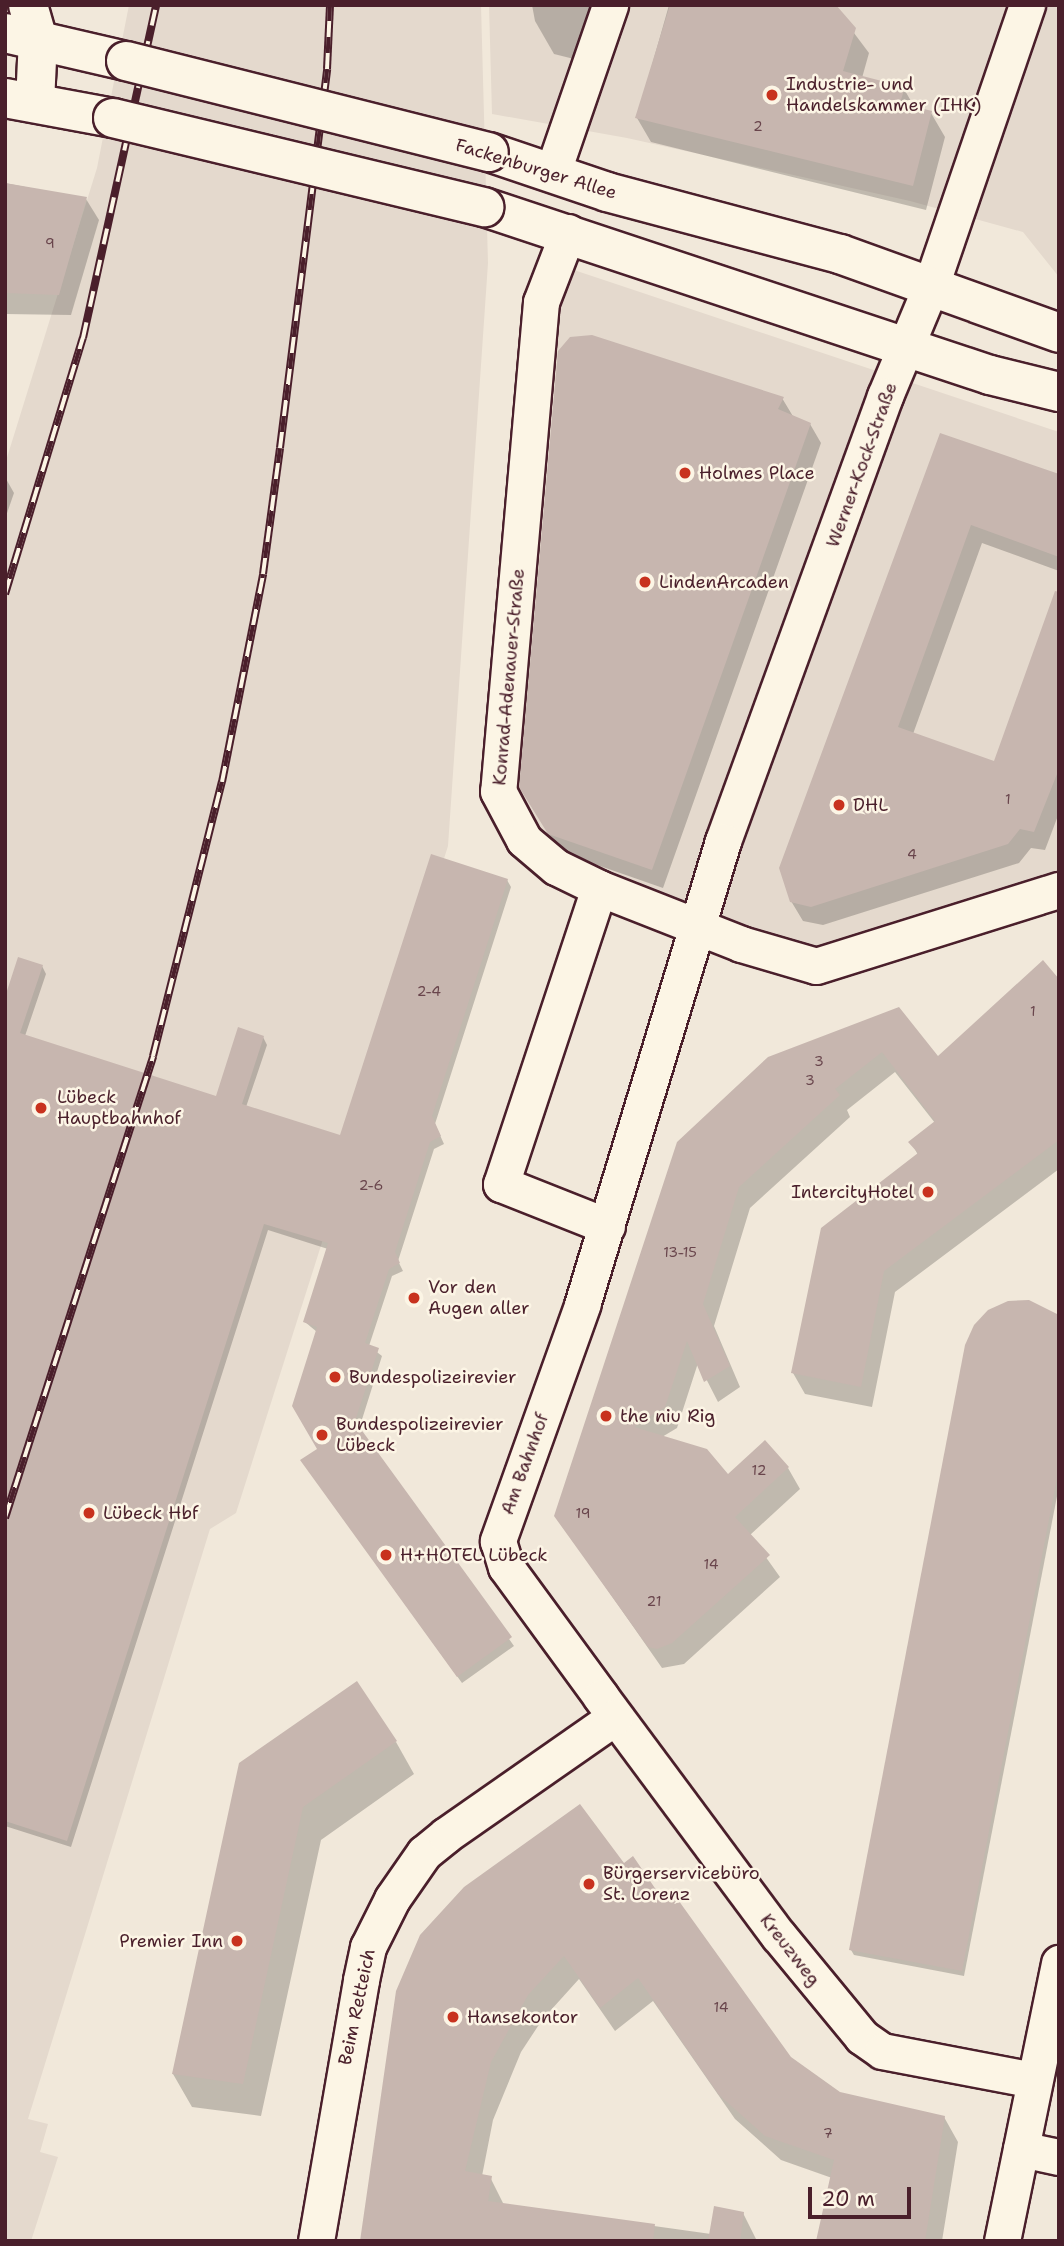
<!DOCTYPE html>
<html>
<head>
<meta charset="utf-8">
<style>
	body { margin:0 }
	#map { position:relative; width:1064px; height:2246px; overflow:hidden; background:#f1e8da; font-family:"Shantell Sans",sans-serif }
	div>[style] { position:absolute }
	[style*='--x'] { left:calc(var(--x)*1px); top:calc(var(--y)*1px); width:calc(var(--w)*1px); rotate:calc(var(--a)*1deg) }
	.built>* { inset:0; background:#e4d9cd }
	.shadow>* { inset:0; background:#0003 }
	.building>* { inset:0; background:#c7b6af }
	.roads { filter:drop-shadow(2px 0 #4a1f2b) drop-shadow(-2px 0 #4a1f2b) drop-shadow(0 2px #4a1f2b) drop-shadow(0 -2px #4a1f2b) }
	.minor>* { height:35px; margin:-17.5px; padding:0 17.5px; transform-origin:17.5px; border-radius:17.5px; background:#fcf5e5 }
	.major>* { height:38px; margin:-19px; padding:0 19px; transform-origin:19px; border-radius:19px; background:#fcf5e5 }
	.rail>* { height:8px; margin-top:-4px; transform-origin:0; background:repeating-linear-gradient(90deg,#fcf5e5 0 16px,#4a1f2b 0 32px); box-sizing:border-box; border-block:2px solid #4a1f2b }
	.bridges { filter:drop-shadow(2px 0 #4a1f2b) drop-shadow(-2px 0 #4a1f2b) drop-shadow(0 2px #4a1f2b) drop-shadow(0 -2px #4a1f2b) }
	.major-bridge>* { height:38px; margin:-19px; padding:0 19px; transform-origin:19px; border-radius:19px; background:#fcf5e5 }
	.dots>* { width:19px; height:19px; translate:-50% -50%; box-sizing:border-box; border:4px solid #fcf5e5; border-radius:50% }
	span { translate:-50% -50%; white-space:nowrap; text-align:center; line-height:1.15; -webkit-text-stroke:5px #fcf5e5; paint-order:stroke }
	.number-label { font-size:14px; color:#69454c }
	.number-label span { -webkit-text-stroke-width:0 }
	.poi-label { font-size:18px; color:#4a1f2b }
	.left { translate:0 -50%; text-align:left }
	.right { translate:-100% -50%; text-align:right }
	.street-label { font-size:18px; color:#4a1f2b }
	.frame { position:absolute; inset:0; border:7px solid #4a1f2b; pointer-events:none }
	.scale { position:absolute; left:808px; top:2187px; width:103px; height:32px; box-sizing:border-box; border:4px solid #4a1f2b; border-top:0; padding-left:9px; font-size:21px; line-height:24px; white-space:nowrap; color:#4a1f2b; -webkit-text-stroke:5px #fcf5e5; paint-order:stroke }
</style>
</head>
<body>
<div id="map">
	<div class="built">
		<div style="clip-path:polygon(129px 5px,481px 5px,488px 263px,448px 846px,236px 1513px,210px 1529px,28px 2119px,48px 2124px,40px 2152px,58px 2157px,31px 2241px,5px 2241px,5px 464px,97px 168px)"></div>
		<div style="clip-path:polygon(489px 5px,1059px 5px,1059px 277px,1023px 232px,910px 201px,627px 138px,492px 114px)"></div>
		<div style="clip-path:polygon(559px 265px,1059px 432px,1059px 890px,816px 964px,599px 888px,509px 817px)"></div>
	</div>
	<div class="shadow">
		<div style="clip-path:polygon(532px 5px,602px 5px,582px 61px,554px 54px,535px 21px)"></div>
		<div style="clip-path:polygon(669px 5px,833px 5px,869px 53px,862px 78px,904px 89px,915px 108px,931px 113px,945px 137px,926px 210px,651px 142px,637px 118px)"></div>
		<div style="clip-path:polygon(5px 183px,86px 199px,99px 220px,71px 315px,5px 314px)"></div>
		<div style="clip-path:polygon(782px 398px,794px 418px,810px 424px,821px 443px,663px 888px,560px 852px,532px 806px)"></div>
		<div style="clip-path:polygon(941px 436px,1059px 476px,1059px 571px,982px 543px,913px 734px,995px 764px,1059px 586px,1059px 813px,1045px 850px,1031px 848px,1019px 863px,823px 925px,803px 921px,791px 901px)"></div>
		<div style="clip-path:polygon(5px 477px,14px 493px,5px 519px)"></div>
		<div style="clip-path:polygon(507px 880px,511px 887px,435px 1124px,444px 1144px,434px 1149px,398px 1261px,403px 1271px,392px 1276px,369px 1346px,382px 1356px,359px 1429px,514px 1646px,462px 1683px,307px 1468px,319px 1449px,317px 1332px,305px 1322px,328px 1249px,268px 1230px,71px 1847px,5px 1826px,5px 1003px,42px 966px,46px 974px,25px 1036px,217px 1098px,263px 1037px,267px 1045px,246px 1107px,341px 1138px)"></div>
		<div style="clip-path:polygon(1059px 981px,1059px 1169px,895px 1292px,872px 1407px,805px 1394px,793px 1373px,918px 1155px,911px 1142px,935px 1123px,895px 1072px,847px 1110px,850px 1117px,750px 1208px,714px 1326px,740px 1387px,718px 1402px,698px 1363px,677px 1428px,662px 1437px,728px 1476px,788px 1468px,800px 1489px,750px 1535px,780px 1577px,684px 1664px,662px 1668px,556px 1516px,678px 1143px,899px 1009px,938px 1059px)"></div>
		<div style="clip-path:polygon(1029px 1302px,1059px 1318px,1059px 1486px,964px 1976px,854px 1955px,851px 1950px)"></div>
		<div style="clip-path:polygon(396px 1742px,414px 1774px,321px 1840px,261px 2116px,192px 2107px,173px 2074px,240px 1764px)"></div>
		<div style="clip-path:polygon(624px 1866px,661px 1900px,790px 2058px,839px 2094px,944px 2117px,958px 2142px,942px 2241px,818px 2241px,832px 2178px,781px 2160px,735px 2119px,653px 2001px,615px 2031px,579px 1979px,542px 2020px,521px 2052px,493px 2120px,482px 2176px,490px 2177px,504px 2205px,711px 2234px,743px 2213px,757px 2241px,362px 2241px,421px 1936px)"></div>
	</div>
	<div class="building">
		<div style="clip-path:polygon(670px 5px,836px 5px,856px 28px,843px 71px,905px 87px,900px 103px,932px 111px,913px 186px,635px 118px)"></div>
		<div style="clip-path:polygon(5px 183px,87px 197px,59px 295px,5px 293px)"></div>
		<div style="clip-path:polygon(592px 335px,784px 397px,778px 409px,811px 423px,652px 870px,548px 834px,519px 787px,558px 351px,570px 337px)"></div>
		<div style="clip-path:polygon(940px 433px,1059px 474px,1059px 557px,971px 525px,898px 727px,994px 761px,1055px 591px,1059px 592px,1059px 769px,1034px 832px,1020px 829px,1008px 844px,811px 907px,790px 902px,779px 868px)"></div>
		<div style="clip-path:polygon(431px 854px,508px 879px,432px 1116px,441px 1136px,430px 1142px,395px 1252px,400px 1263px,389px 1269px,365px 1343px,379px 1348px,355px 1421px,512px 1637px,457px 1677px,300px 1460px,317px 1449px,292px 1406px,317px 1327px,303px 1322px,328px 1243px,264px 1224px,67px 1841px,5px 1821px,5px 997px,18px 957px,43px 965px,20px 1033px,216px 1096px,238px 1027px,264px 1036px,242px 1104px,340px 1135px)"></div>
		<div style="clip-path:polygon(1043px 960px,1059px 979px,1059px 1140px,884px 1271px,861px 1387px,791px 1373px,821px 1228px,918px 1153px,908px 1142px,935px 1121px,882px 1052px,835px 1089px,840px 1095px,739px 1187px,703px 1304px,730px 1366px,704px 1382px,687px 1341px,665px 1407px,634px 1427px,707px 1449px,728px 1474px,765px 1440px,789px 1467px,735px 1517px,770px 1555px,672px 1643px,657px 1649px,648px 1647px,554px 1516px,677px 1142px,768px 1057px,899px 1007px,938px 1056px)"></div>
		<div style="clip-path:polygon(1029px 1300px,1059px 1315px,1059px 1467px,962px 1971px,849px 1950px,965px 1345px,974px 1325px,988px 1310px,1008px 1301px)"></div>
		<div style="clip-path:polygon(357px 1681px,397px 1741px,303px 1807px,243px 2084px,172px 2074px,239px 1763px)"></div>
		<div style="clip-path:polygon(580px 1804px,624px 1863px,633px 1856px,661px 1897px,671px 1890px,791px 2057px,840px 2092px,945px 2116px,925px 2241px,816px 2241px,834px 2160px,765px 2136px,719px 2095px,638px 1978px,600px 2008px,564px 1956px,528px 1995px,491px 2062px,465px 2171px,492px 2176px,488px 2201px,655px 2224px,653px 2241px,360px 2241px,396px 1991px,420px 1935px,464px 1887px)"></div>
		<div style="clip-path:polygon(714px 2206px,744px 2212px,740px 2241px,708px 2241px)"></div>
	</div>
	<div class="roads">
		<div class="minor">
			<div style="--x:1027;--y:5;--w:297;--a:108.9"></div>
			<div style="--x:931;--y:286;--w:119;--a:112.7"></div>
			<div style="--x:885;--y:396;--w:474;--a:110"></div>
			<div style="--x:723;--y:841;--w:483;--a:106.9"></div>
			<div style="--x:583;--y:1303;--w:253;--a:109.7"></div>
			<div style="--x:498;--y:1541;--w:27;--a:73"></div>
			<div style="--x:506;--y:1567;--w:161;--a:53.8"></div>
			<div style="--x:601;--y:1697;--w:297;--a:53.4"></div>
			<div style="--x:778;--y:1935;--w:132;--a:50.5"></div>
			<div style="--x:862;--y:2037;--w:24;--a:35"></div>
			<div style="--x:882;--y:2051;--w:155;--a:10.8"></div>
			<div style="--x:553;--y:171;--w:176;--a:-71"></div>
			<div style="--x:568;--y:232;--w:75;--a:111.1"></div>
			<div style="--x:541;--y:302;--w:491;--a:95"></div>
			<div style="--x:498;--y:791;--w:55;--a:62"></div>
			<div style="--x:524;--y:840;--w:42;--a:40.2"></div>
			<div style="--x:556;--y:867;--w:48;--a:26"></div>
			<div style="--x:599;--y:888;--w:153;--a:21.5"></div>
			<div style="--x:741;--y:944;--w:78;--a:16.3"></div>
			<div style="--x:816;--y:966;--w:255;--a:-17.4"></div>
			<div style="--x:599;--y:888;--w:312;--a:108.3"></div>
			<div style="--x:501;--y:1184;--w:114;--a:21.6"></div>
			<div style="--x:1021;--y:2149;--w:39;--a:12"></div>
			<div style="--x:316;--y:2241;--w:265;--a:-80.2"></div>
			<div style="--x:361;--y:1980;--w:34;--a:-78"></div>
			<div style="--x:368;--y:1947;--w:54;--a:-63.4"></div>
			<div style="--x:392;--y:1899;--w:56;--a:-55.2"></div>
			<div style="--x:424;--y:1853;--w:28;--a:-39"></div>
			<div style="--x:446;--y:1835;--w:206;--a:-34.9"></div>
			<div style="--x:1002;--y:2241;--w:284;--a:-78.4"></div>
		</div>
		<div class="major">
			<div style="--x:28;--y:5;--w:35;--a:74"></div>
			<div style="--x:38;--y:39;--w:64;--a:92.7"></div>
			<div style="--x:5;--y:33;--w:124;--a:13"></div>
			<div style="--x:5;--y:98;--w:110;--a:10.5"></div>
			<div style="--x:489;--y:152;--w:125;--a:18.7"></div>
			<div style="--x:607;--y:192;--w:241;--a:14.9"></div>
			<div style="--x:840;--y:254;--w:233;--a:19.8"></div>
			<div style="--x:484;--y:207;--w:533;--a:18.37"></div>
			<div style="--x:990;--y:375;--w:71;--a:13.8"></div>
		</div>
	</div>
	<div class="rail">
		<div style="--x:5;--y:594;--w:268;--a:-73.1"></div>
		<div style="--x:83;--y:338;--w:341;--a:-77.6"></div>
		<div style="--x:5;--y:1518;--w:485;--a:-72.2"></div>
		<div style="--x:153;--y:1056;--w:283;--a:-75.9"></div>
		<div style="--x:222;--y:782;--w:212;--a:-78.8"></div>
		<div style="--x:263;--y:574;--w:127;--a:-82.3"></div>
		<div style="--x:280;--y:448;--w:382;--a:-82.9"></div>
		<div style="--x:327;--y:69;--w:64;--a:-87.3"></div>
	</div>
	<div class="bridges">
		<div class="major-bridge">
			<div style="--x:126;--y:61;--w:374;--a:14.1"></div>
			<div style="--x:113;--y:118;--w:382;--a:13.5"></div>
		</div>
	</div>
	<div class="dots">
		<div style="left:772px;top:95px;background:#c8321e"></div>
		<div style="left:685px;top:473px;background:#c8321e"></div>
		<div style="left:645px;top:582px;background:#c8321e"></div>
		<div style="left:839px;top:805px;background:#c8321e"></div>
		<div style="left:41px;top:1108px;background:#c8321e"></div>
		<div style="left:928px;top:1192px;background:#c8321e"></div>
		<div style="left:414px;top:1298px;background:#c8321e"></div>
		<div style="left:335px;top:1377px;background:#c8321e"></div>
		<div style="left:606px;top:1416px;background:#c8321e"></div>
		<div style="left:322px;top:1435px;background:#c8321e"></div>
		<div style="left:89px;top:1513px;background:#c8321e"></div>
		<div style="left:386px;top:1555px;background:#c8321e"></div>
		<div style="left:589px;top:1884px;background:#c8321e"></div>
		<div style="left:237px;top:1941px;background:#c8321e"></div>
		<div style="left:453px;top:2017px;background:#c8321e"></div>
	</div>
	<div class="number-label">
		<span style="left:758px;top:126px">2</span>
		<span style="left:50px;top:243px">9</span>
		<span style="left:1008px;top:799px">1</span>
		<span style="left:912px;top:854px">4</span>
		<span style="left:429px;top:991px">2-4</span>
		<span style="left:1033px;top:1011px">1</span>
		<span style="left:819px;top:1061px">3</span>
		<span style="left:810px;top:1080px">3</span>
		<span style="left:371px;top:1185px">2-6</span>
		<span style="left:680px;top:1252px">13-15</span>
		<span style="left:759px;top:1470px">12</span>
		<span style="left:583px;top:1513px">19</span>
		<span style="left:711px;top:1564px">14</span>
		<span style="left:654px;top:1601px">21</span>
		<span style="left:721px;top:2007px">14</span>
		<span style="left:828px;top:2133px">7</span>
	</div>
	<div class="poi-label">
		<span class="left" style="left:786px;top:95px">Industrie- und<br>Handelskammer (IHK)</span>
		<span class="left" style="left:699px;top:473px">Holmes Place</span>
		<span class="left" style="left:659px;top:582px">LindenArcaden</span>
		<span class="left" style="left:853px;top:805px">DHL</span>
		<span class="left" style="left:57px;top:1108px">Lübeck<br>Hauptbahnhof</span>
		<span class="right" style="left:914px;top:1192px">IntercityHotel</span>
		<span class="left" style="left:428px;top:1298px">Vor den<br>Augen aller</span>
		<span class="left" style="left:349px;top:1377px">Bundespolizeirevier</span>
		<span class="left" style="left:620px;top:1416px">the niu Rig</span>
		<span class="left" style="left:336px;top:1435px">Bundespolizeirevier<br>Lübeck</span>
		<span class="left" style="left:103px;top:1513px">Lübeck Hbf</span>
		<span class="left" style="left:400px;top:1555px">H+HOTEL Lübeck</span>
		<span class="left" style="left:603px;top:1884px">Bürgerservicebüro<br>St. Lorenz</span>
		<span class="right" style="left:223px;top:1941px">Premier Inn</span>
		<span class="left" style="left:467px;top:2017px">Hansekontor</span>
	</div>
	<div class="street-label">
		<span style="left:536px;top:169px;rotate:17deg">Fackenburger Allee</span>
		<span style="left:862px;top:465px;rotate:-70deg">Werner-Kock-Straße</span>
		<span style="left:509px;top:677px;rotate:-85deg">Konrad-Adenauer-Straße</span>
		<span style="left:525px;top:1464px;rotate:-70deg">Am Bahnhof</span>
		<span style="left:790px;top:1950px;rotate:52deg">Kreuzweg</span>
		<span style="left:357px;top:2007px;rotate:-78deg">Beim Retteich</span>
	</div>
	<div class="frame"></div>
	<div class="scale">20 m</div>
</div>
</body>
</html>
